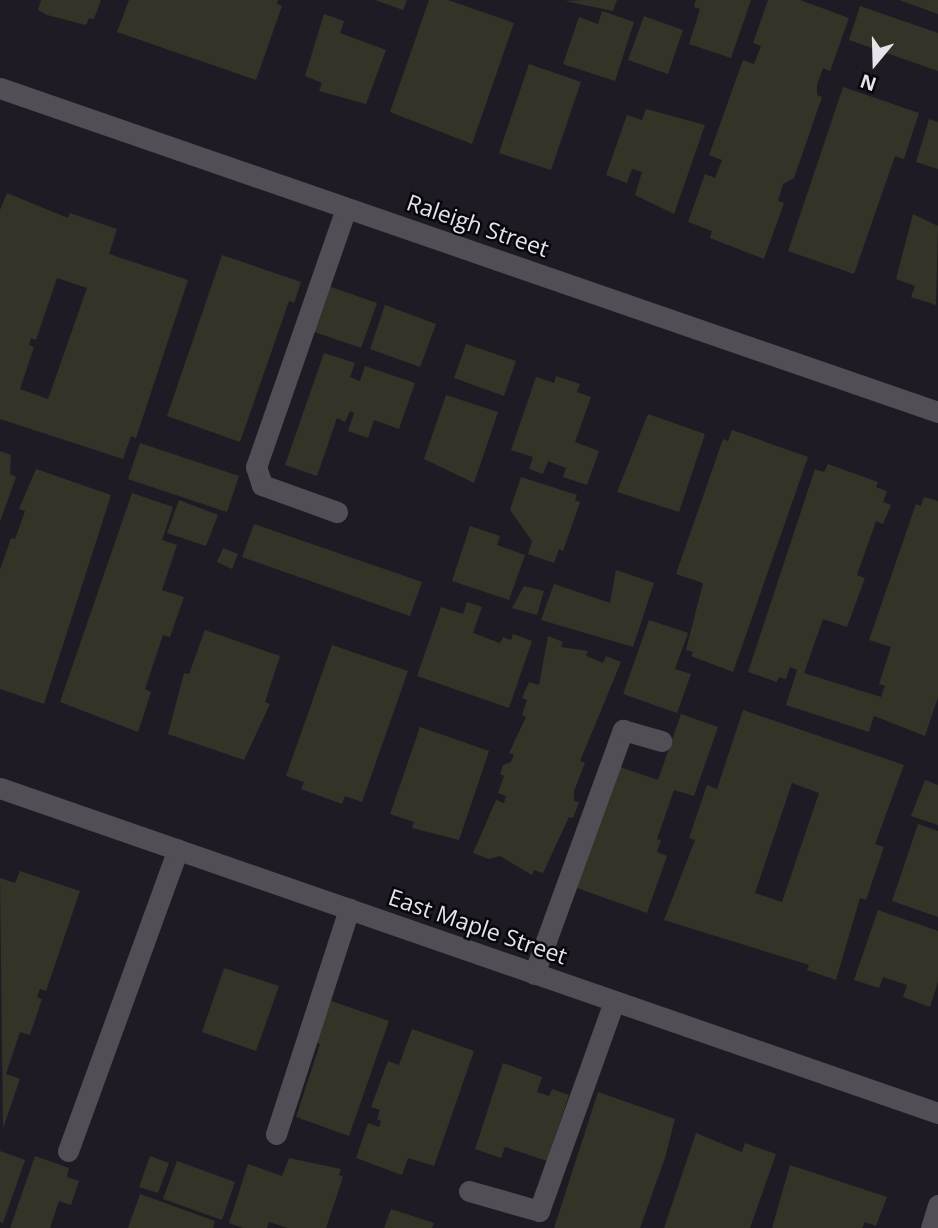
<!DOCTYPE html>
<html>
<head>
<meta charset="utf-8">
<style>
	body { margin:0 }
	#map { position:relative; width:938px; height:1228px; overflow:hidden; background:#1f1b25; font-family:"Open Sans",sans-serif }
	div>[style] { position:absolute }
	[style*='--x'] { left:calc(var(--x)*1px); top:calc(var(--y)*1px); width:calc(var(--w)*1px); rotate:calc(var(--a)*1deg) }
	.building>* { inset:0; background:#343328 }
	.lane>* { height:21px; margin:-10.5px; padding:0 10.5px; transform-origin:10.5px; border-radius:10.5px; background:#514f55 }
	.street>* { height:21px; margin:-10.5px; padding:0 10.5px; transform-origin:10.5px; border-radius:10.5px; background:#514f55 }
	span { translate:-50% -50%; white-space:nowrap; text-align:center; line-height:1.15; -webkit-text-stroke:5px #08070b; paint-order:stroke }
	.street-label { font-size:23px; color:#e6e3ea }
	.north { position:absolute; left:840px; top:28px; width:70px; height:70px; -webkit-text-stroke:5px #08070b; paint-order:stroke; rotate:199deg; font-size:19px; font-weight:700; line-height:28px; text-align:center; color:#e6e3ea }
	.north::after { content:''; display:block; margin:auto; width:24px; height:32px; background:#e6e3ea; clip-path:polygon(50% 0,100% 100%,50% 72%,0 100%) }
</style>
</head>
<body>
<div id="map">
	<div class="building">
		<div style="clip-path:polygon(41px 0,101px 0,94px 19px,89px 18px,86px 25px,47px 15px,38px 10px)"></div>
		<div style="clip-path:polygon(129px 0,278px 0,277px 4px,282px 6px,256px 80px,117px 32px)"></div>
		<div style="clip-path:polygon(375px 0,407px 0,403px 10px)"></div>
		<div style="clip-path:polygon(429px 0,448px 0,514px 23px,472px 144px,390px 112px)"></div>
		<div style="clip-path:polygon(584px 0,617px 0,613px 11px,565px 1px)"></div>
		<div style="clip-path:polygon(696px 0,751px 0,731px 58px,689px 44px,700px 9px,694px 7px)"></div>
		<div style="clip-path:polygon(768px 0,800px 0,849px 18px,830px 71px,823px 68px,817px 85px,817px 95px,822px 97px,794px 178px,783px 184px,778px 201px,784px 203px,764px 259px,710px 238px,712px 231px,688px 222px,705px 174px,715px 178px,722px 160px,709px 155px,743px 60px,754px 64px,761px 46px,753px 43px)"></div>
		<div style="clip-path:polygon(899px 0,938px 0,938px 14px)"></div>
		<div style="clip-path:polygon(860px 6px,938px 33px,938px 71px,849px 40px)"></div>
		<div style="clip-path:polygon(602px 11px,634px 22px,615px 81px,563px 64px,579px 17px,598px 24px)"></div>
		<div style="clip-path:polygon(324px 14px,344px 21px,340px 33px,386px 50px,366px 104px,319px 91px,322px 83px,305px 76px)"></div>
		<div style="clip-path:polygon(644px 16px,683px 30px,668px 74px,628px 60px)"></div>
		<div style="clip-path:polygon(529px 64px,581px 82px,551px 170px,499px 153px)"></div>
		<div style="clip-path:polygon(843px 87px,919px 113px,904px 159px,895px 156px,854px 274px,788px 251px)"></div>
		<div style="clip-path:polygon(646px 109px,705px 125px,674px 214px,635px 195px,642px 172px,632px 169px,627px 183px,606px 175px,627px 115px,642px 120px)"></div>
		<div style="clip-path:polygon(929px 119px,938px 122px,938px 169px,916px 162px)"></div>
		<div style="clip-path:polygon(evenodd,7px 193px,68px 218px,70px 213px,117px 229px,109px 254px,188px 280px,136px 438px,131px 436px,123px 459px,0 419px,0 210px,7px 193px,57px 278px,87px 288px,48px 399px,20px 389px,34px 347px,29px 345px,31px 338px,36px 340px,57px 278px)"></div>
		<div style="clip-path:polygon(913px 214px,938px 226px,936px 305px,911px 297px,915px 286px,896px 279px)"></div>
		<div style="clip-path:polygon(222px 255px,301px 282px,294px 303px,289px 301px,240px 442px,167px 416px)"></div>
		<div style="clip-path:polygon(325px 285px,377px 303px,361px 348px,309px 330px)"></div>
		<div style="clip-path:polygon(385px 305px,436px 324px,420px 367px,370px 349px)"></div>
		<div style="clip-path:polygon(466px 344px,516px 361px,504px 396px,454px 378px)"></div>
		<div style="clip-path:polygon(324px 353px,355px 363px,350px 377px,360px 381px,365px 366px,415px 383px,399px 429px,374px 420px,368px 438px,348px 431px,354px 413px,350px 411px,345px 422px,337px 418px,317px 476px,285px 465px)"></div>
		<div style="clip-path:polygon(556px 376px,580px 384px,577px 392px,591px 397px,575px 442px,599px 451px,587px 485px,563px 477px,566px 468px,548px 461px,543px 474px,529px 469px,533px 457px,511px 450px,536px 377px,554px 383px)"></div>
		<div style="clip-path:polygon(446px 395px,498px 412px,474px 483px,424px 459px)"></div>
		<div style="clip-path:polygon(648px 414px,705px 434px,679px 512px,617px 492px)"></div>
		<div style="clip-path:polygon(732px 430px,808px 457px,733px 672px,691px 656px,693px 652px,686px 650px,703px 583px,676px 574px,723px 439px,728px 441px)"></div>
		<div style="clip-path:polygon(140px 443px,239px 476px,227px 512px,128px 479px)"></div>
		<div style="clip-path:polygon(0 451px,11px 455px,10px 474px,16px 477px,0 522px)"></div>
		<div style="clip-path:polygon(828px 464px,878px 482px,876px 487px,887px 491px,883px 502px,891px 505px,883px 524px,876px 521px,857px 575px,865px 578px,847px 627px,823px 619px,804px 673px,881px 697px,885px 686px,879px 684px,891px 647px,869px 640px,916px 504px,921px 506px,924px 497px,938px 501px,938px 697px,925px 736px,874px 716px,869px 732px,786px 705px,797px 670px,790px 667px,786px 679px,779px 677px,777px 682px,748px 672px,815px 469px,824px 472px)"></div>
		<div style="clip-path:polygon(36px 469px,111px 495px,44px 704px,0 689px,0 570px,11px 538px,15px 539px,25px 511px,19px 509px)"></div>
		<div style="clip-path:polygon(521px 477px,577px 495px,575px 500px,580px 502px,563px 551px,559px 549px,554px 563px,528px 554px,532px 541px,510px 510px)"></div>
		<div style="clip-path:polygon(132px 493px,173px 507px,162px 540px,177px 545px,162px 590px,184px 597px,170px 637px,163px 635px,145px 689px,151px 692px,138px 732px,60px 702px)"></div>
		<div style="clip-path:polygon(179px 500px,218px 515px,206px 546px,167px 533px)"></div>
		<div style="clip-path:polygon(254px 524px,422px 582px,410px 616px,242px 557px)"></div>
		<div style="clip-path:polygon(470px 526px,500px 536px,497px 545px,525px 555px,509px 600px,452px 581px)"></div>
		<div style="clip-path:polygon(223px 548px,238px 554px,232px 569px,217px 562px)"></div>
		<div style="clip-path:polygon(616px 570px,654px 583px,633px 647px,541px 620px,554px 584px,610px 603px)"></div>
		<div style="clip-path:polygon(524px 586px,544px 591px,537px 615px,512px 608px)"></div>
		<div style="clip-path:polygon(467px 602px,482px 607px,473px 633px,500px 643px,503px 637px,511px 640px,513px 634px,532px 641px,509px 708px,417px 676px,441px 607px,463px 614px)"></div>
		<div style="clip-path:polygon(649px 620px,688px 633px,675px 669px,691px 674px,677px 713px,623px 694px)"></div>
		<div style="clip-path:polygon(205px 630px,280px 656px,265px 702px,270px 704px,244px 760px,168px 734px,184px 673px,189px 674px)"></div>
		<div style="clip-path:polygon(548px 636px,563px 642px,561px 647px,588px 651px,586px 656px,603px 663px,606px 656px,621px 662px,580px 761px,585px 763px,574px 791px,574px 801px,579px 802px,573px 818px,569px 817px,543px 873px,534px 870px,532px 875px,500px 856px,489px 859px,473px 853px,496px 800px,504px 803px,506px 796px,498px 793px,504px 776px,500px 774px,503px 765px,511px 762px,514px 755px,509px 753px,526px 717px,522px 715px,527px 700px,522px 698px,529px 682px,539px 685px)"></div>
		<div style="clip-path:polygon(332px 645px,408px 671px,362px 802px,345px 796px,342px 804px,301px 789px,304px 782px,286px 776px)"></div>
		<div style="clip-path:polygon(evenodd,743px 710px,904px 765px,875px 844px,884px 847px,866px 900px,860px 898px,836px 980px,807px 970px,809px 965px,664px 920px,695px 840px,689px 838px,707px 785px,717px 789px,743px 710px,792px 783px,819px 793px,782px 902px,755px 893px,792px 783px)"></div>
		<div style="clip-path:polygon(681px 714px,718px 727px,694px 796px,674px 790px,657px 839px,661px 840px,657px 852px,667px 856px,647px 913px,577px 888px,620px 767px,658px 780px)"></div>
		<div style="clip-path:polygon(420px 727px,489px 751px,459px 840px,412px 828px,414px 822px,390px 814px)"></div>
		<div style="clip-path:polygon(925px 780px,938px 785px,938px 825px,911px 816px)"></div>
		<div style="clip-path:polygon(918px 824px,938px 831px,938px 917px,892px 901px)"></div>
		<div style="clip-path:polygon(20px 871px,80px 891px,46px 991px,40px 989px,37px 997px,42px 999px,30px 1035px,20px 1032px,6px 1074px,20px 1079px,3px 1128px,0 878px,15px 883px)"></div>
		<div style="clip-path:polygon(878px 910px,938px 931px,938px 982px,930px 1007px,903px 997px,907px 985px,883px 977px,879px 988px,854px 980px)"></div>
		<div style="clip-path:polygon(224px 968px,279px 986px,256px 1051px,202px 1032px)"></div>
		<div style="clip-path:polygon(326px 999px,389px 1021px,349px 1136px,296px 1117px,320px 1044px,312px 1041px)"></div>
		<div style="clip-path:polygon(412px 1029px,474px 1051px,434px 1166px,408px 1158px,402px 1175px,356px 1158px,368px 1123px,379px 1127px,381px 1121px,377px 1119px,380px 1110px,371px 1107px,388px 1061px,399px 1065px)"></div>
		<div style="clip-path:polygon(503px 1063px,542px 1077px,537px 1092px,549px 1096px,552px 1089px,569px 1095px,547px 1161px,505px 1147px,501px 1158px,475px 1149px)"></div>
		<div style="clip-path:polygon(598px 1092px,675px 1119px,665px 1158px,640px 1228px,554px 1228px)"></div>
		<div style="clip-path:polygon(696px 1133px,742px 1152px,745px 1143px,776px 1154px,750px 1228px,664px 1228px)"></div>
		<div style="clip-path:polygon(0 1151px,25px 1160px,3px 1223px,0 1222px)"></div>
		<div style="clip-path:polygon(35px 1156px,69px 1168px,67px 1177px,79px 1181px,71px 1205px,59px 1201px,50px 1228px,10px 1228px)"></div>
		<div style="clip-path:polygon(150px 1156px,169px 1163px,158px 1193px,139px 1187px)"></div>
		<div style="clip-path:polygon(289px 1158px,341px 1169px,339px 1175px,343px 1177px,326px 1228px,288px 1228px,269px 1222px,267px 1228px,243px 1228px,229px 1223px,248px 1164px,282px 1176px)"></div>
		<div style="clip-path:polygon(177px 1161px,235px 1182px,222px 1220px,163px 1199px)"></div>
		<div style="clip-path:polygon(790px 1165px,887px 1197px,876px 1226px,865px 1222px,862px 1228px,772px 1228px)"></div>
		<div style="clip-path:polygon(140px 1194px,215px 1221px,213px 1228px,128px 1228px)"></div>
		<div style="clip-path:polygon(391px 1209px,434px 1223px,432px 1228px,384px 1228px)"></div>
	</div>
	<div class="lane">
		<div style="--x:337;--y:512;--w:80;--a:-160.2"></div>
		<div style="--x:262;--y:485;--w:19;--a:-108"></div>
		<div style="--x:256;--y:467;--w:274;--a:-70.8"></div>
		<div style="--x:534;--y:974;--w:260;--a:-70"></div>
		<div style="--x:623;--y:730;--w:40;--a:16"></div>
		<div style="--x:276;--y:1134;--w:237;--a:-72"></div>
		<div style="--x:68;--y:1151;--w:321;--a:-70"></div>
		<div style="--x:469;--y:1191;--w:73;--a:15.9"></div>
		<div style="--x:539;--y:1211;--w:223;--a:-70.3"></div>
	</div>
	<div class="street">
		<div style="--x:0;--y:88;--w:992;--a:19.06"></div>
		<div style="--x:0;--y:788;--w:993;--a:19.11"></div>
		<div style="--x:931;--y:1228;--w:24;--a:-73"></div>
	</div>
	<div class="street-label">
		<span style="left:478px;top:225px;rotate:19deg">Raleigh Street</span>
		<span style="left:478px;top:926px;rotate:19deg">East Maple Street</span>
	</div>
	<div class="north">N</div>
</div>
</body>
</html>
